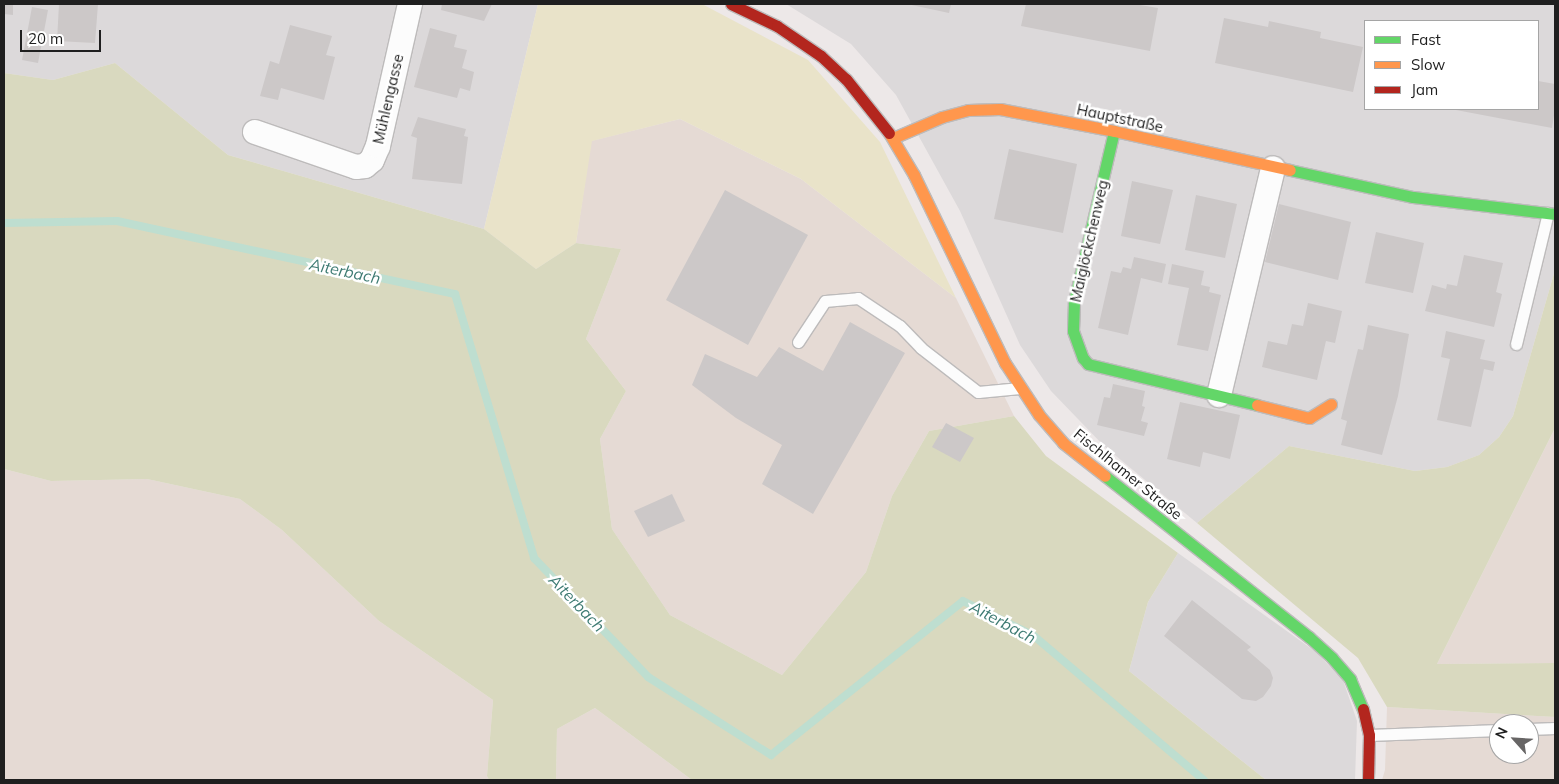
<!DOCTYPE html>
<html>
<head>
<meta charset="utf-8">
<style>
	body { margin:0 }
	#map { position:relative; width:1559px; height:784px; overflow:hidden; background:#ede8e8; font-family:Mulish,sans-serif }
	div>[style] { position:absolute }
	[style*='--x'] { left:calc(var(--x)*1px); top:calc(var(--y)*1px); width:calc(var(--w)*1px); rotate:calc(var(--a)*1deg) }
	.residential>* { inset:0; background:#dcd9da }
	.farmland>* { inset:0; background:#e5dad4 }
	.grass>* { inset:0; background:#e9e3c9 }
	.forest>* { inset:0; background:#d9d9bf }
	.stream>* { height:8px; margin:-4px; padding:0 4px; transform-origin:4px; border-radius:4px; background:#beded0 }
	.building>* { inset:0; background:#ccc8c8 }
	.roads { filter:drop-shadow(1px 0 #bdbbbb) drop-shadow(-1px 0 #bdbbbb) drop-shadow(0 1px #bdbbbb) drop-shadow(0 -1px #bdbbbb) }
	.lane>* { height:11px; margin:-5.5px; padding:0 5.5px; transform-origin:5.5px; border-radius:5.5px; background:#fcfcfc }
	.street>* { height:24px; margin:-12px; padding:0 12px; transform-origin:12px; border-radius:12px; background:#fcfcfc }
	.fast>* { height:11px; margin:-5.5px; padding:0 5.5px; transform-origin:5.5px; border-radius:5.5px; background:#63d668 }
	.slow>* { height:11px; margin:-5.5px; padding:0 5.5px; transform-origin:5.5px; border-radius:5.5px; background:#ff974d }
	.jam>* { height:11px; margin:-5.5px; padding:0 5.5px; transform-origin:5.5px; border-radius:5.5px; background:#b3261e }
	span { translate:-50% -50%; white-space:nowrap; text-align:center; line-height:1.15; -webkit-text-stroke:5px #fff; paint-order:stroke }
	.street-label { font-size:15px; color:#1f1f1f }
	.water-label { font-size:16px; color:#3e7b73; font-style:italic }
	.frame { position:absolute; inset:0; border:5px solid #1f1f1f; pointer-events:none }
	.legend { position:absolute; left:1364px; top:20px; width:175px; height:90px; box-sizing:border-box; background:#fff; border:1px solid #a5a5a5; margin:0; padding:6px 9px; list-style:none; font-size:15px; color:#1f1f1f }
	.legend li { display:flex; align-items:center; gap:10px; height:25px }
	.legend b { width:25px; border:1px solid #a5a5a5 }
	.north { position:absolute; left:1489px; top:714px; width:50px; height:50px; box-sizing:border-box; background:#fff; border:1px solid #a5a5a5; border-radius:50%; rotate:296deg; font-size:14px; font-weight:700; line-height:20px; text-align:center; color:#1f1f1f }
	.north::after { content:''; display:block; margin:auto; width:18px; height:22px; background:#676565; clip-path:polygon(50% 0,100% 100%,50% 72%,0 100%) }
	.scale { position:absolute; left:20px; top:30px; width:81px; height:22px; box-sizing:border-box; border:2px solid #1f1f1f; border-top:0; padding-left:6px; font-size:15px; line-height:18px; white-space:nowrap; color:#1f1f1f; -webkit-text-stroke:4px #fff; paint-order:stroke }
</style>
</head>
<body>
<div id="map">
	<div class="residential">
		<div style="clip-path:polygon(4px 4px,538px 4px,484px 229px,228px 155px,115px 63px,53px 80px,4px 73px)"></div>
		<div style="clip-path:polygon(evenodd,786px 4px,1555px 4px,1555px 270px,1513px 416px,1499px 437px,1479px 455px,1447px 467px,1415px 471px,1289px 446px,1197px 523px,1104px 446px,1051px 391px,1020px 345px,960px 211px,896px 95px,851px 44px,786px 4px,1365px 21px,1538px 21px,1538px 109px,1365px 109px,1365px 21px)"></div>
		<div style="clip-path:polygon(1178px 553px,1316px 652px,1343px 680px,1357px 721px,1355px 780px,1266px 780px,1129px 671px,1148px 602px)"></div>
	</div>
	<div class="farmland">
		<div style="clip-path:polygon(680px 119px,801px 179px,956px 298px,1014px 416px,929px 431px,892px 496px,866px 572px,782px 675px,670px 615px,612px 529px,600px 439px,626px 391px,586px 339px,621px 249px,576px 243px,591px 141px)"></div>
		<div style="clip-path:polygon(1555px 428px,1555px 663px,1437px 664px)"></div>
		<div style="clip-path:polygon(4px 469px,51px 481px,147px 479px,240px 499px,282px 530px,379px 621px,493px 700px,487px 776px,489px 780px,4px 780px)"></div>
		<div style="clip-path:polygon(evenodd,1387px 707px,1555px 717px,1555px 780px,1382px 780px,1385px 770px,1387px 707px,1499px 724px,1529px 724px,1529px 754px,1499px 754px,1499px 724px)"></div>
		<div style="clip-path:polygon(595px 708px,692px 780px,556px 780px,557px 729px)"></div>
	</div>
	<div class="grass">
		<div style="clip-path:polygon(538px 4px,702px 4px,808px 60px,880px 142px,956px 298px,801px 179px,680px 119px,592px 141px,576px 243px,536px 269px,484px 229px)"></div>
	</div>
	<div class="forest">
		<div style="clip-path:polygon(115px 63px,228px 155px,484px 229px,536px 269px,576px 243px,621px 249px,586px 339px,626px 391px,600px 439px,612px 529px,670px 615px,782px 675px,866px 572px,892px 496px,929px 431px,1014px 416px,1046px 456px,1178px 553px,1148px 602px,1129px 671px,1266px 780px,692px 780px,595px 708px,557px 729px,556px 780px,489px 780px,487px 776px,493px 700px,379px 621px,282px 530px,240px 499px,147px 479px,51px 481px,4px 469px,4px 73px,53px 80px)"></div>
		<div style="clip-path:polygon(1555px 270px,1555px 428px,1437px 664px,1555px 663px,1555px 717px,1387px 707px,1358px 658px,1197px 523px,1289px 446px,1415px 471px,1447px 467px,1479px 455px,1499px 437px,1513px 416px)"></div>
	</div>
	<div class="stream">
		<div style="--x:4;--y:223;--w:113;--a:-1"></div>
		<div style="--x:117;--y:221;--w:346;--a:12.2"></div>
		<div style="--x:455;--y:294;--w:276;--a:73.3"></div>
		<div style="--x:534;--y:558;--w:165;--a:46.2"></div>
		<div style="--x:648;--y:677;--w:146;--a:32.4"></div>
		<div style="--x:771;--y:755;--w:246;--a:-38.7"></div>
		<div style="--x:963;--y:601;--w:79;--a:26.2"></div>
		<div style="--x:1034;--y:636;--w:223;--a:40.3"></div>
	</div>
	<div class="building">
		<div style="clip-path:polygon(4px 4px,13px 4px,13px 15px,4px 14px)"></div>
		<div style="clip-path:polygon(59px 4px,98px 4px,95px 43px,57px 41px)"></div>
		<div style="clip-path:polygon(442px 4px,492px 4px,484px 21px,441px 10px)"></div>
		<div style="clip-path:polygon(907px 4px,951px 4px,949px 13px)"></div>
		<div style="clip-path:polygon(1026px 4px,1134px 4px,1158px 8px,1150px 51px,1021px 26px)"></div>
		<div style="clip-path:polygon(32px 7px,48px 10px,38px 63px,22px 60px)"></div>
		<div style="clip-path:polygon(1224px 18px,1268px 27px,1269px 21px,1321px 32px,1320px 38px,1363px 47px,1353px 92px,1215px 63px)"></div>
		<div style="clip-path:polygon(290px 25px,332px 36px,326px 55px,335px 57px,324px 100px,281px 88px,278px 100px,260px 96px,270px 61px,279px 64px)"></div>
		<div style="clip-path:polygon(430px 28px,457px 35px,454px 47px,467px 50px,462px 68px,474px 72px,470px 91px,460px 88px,457px 98px,414px 87px)"></div>
		<div style="clip-path:polygon(1538px 81px,1555px 84px,1555px 109px,1552px 128px,1456px 110px,1538px 109px)"></div>
		<div style="clip-path:polygon(418px 117px,466px 129px,464px 136px,468px 137px,462px 184px,412px 179px,417px 138px,411px 136px)"></div>
		<div style="clip-path:polygon(1009px 149px,1077px 164px,1063px 233px,994px 219px)"></div>
		<div style="clip-path:polygon(1132px 181px,1173px 190px,1160px 244px,1121px 236px)"></div>
		<div style="clip-path:polygon(725px 190px,808px 235px,748px 345px,666px 300px)"></div>
		<div style="clip-path:polygon(1196px 195px,1237px 204px,1225px 258px,1185px 250px)"></div>
		<div style="clip-path:polygon(1279px 204px,1351px 222px,1338px 280px,1265px 262px)"></div>
		<div style="clip-path:polygon(1376px 232px,1424px 243px,1413px 293px,1365px 283px)"></div>
		<div style="clip-path:polygon(1464px 255px,1503px 263px,1496px 292px,1502px 294px,1494px 327px,1425px 311px,1432px 285px,1446px 289px,1447px 284px,1457px 286px)"></div>
		<div style="clip-path:polygon(1134px 257px,1166px 264px,1162px 283px,1141px 278px,1128px 335px,1098px 328px,1111px 271px,1121px 273px,1123px 267px,1131px 269px)"></div>
		<div style="clip-path:polygon(1172px 264px,1204px 271px,1201px 285px,1210px 287px,1209px 292px,1221px 295px,1208px 351px,1177px 345px,1189px 288px,1168px 284px)"></div>
		<div style="clip-path:polygon(1308px 303px,1342px 311px,1335px 343px,1326px 341px,1317px 380px,1262px 367px,1268px 341px,1287px 345px,1292px 324px,1303px 326px)"></div>
		<div style="clip-path:polygon(850px 322px,905px 353px,813px 514px,762px 484px,782px 445px,736px 418px,692px 385px,705px 354px,757px 377px,779px 347px,823px 371px)"></div>
		<div style="clip-path:polygon(1368px 325px,1409px 334px,1398px 396px,1382px 455px,1341px 445px,1347px 421px,1341px 419px,1349px 385px,1358px 349px,1363px 350px)"></div>
		<div style="clip-path:polygon(1446px 331px,1485px 340px,1480px 359px,1495px 362px,1493px 371px,1484px 369px,1471px 427px,1437px 420px,1450px 359px,1441px 357px)"></div>
		<div style="clip-path:polygon(1113px 384px,1145px 391px,1142px 406px,1145px 407px,1141px 421px,1148px 423px,1144px 436px,1097px 425px,1104px 397px,1110px 398px)"></div>
		<div style="clip-path:polygon(1180px 402px,1240px 415px,1230px 459px,1203px 452px,1200px 467px,1167px 459px)"></div>
		<div style="clip-path:polygon(946px 423px,974px 438px,960px 462px,932px 447px)"></div>
		<div style="clip-path:polygon(672px 494px,685px 521px,648px 537px,634px 511px)"></div>
		<div style="clip-path:polygon(1192px 600px,1251px 647px,1247px 650px,1270px 670px,1273px 678px,1271px 686px,1263px 697px,1256px 701px,1242px 699px,1164px 636px)"></div>
	</div>
	<div class="roads">
		<div class="lane">
			<div style="--x:798;--y:342;--w:49;--a:-56.6"></div>
			<div style="--x:825;--y:301;--w:33;--a:-5"></div>
			<div style="--x:858;--y:298;--w:50;--a:33.7"></div>
			<div style="--x:900;--y:326;--w:30;--a:46"></div>
			<div style="--x:921;--y:348;--w:72;--a:37.7"></div>
			<div style="--x:978;--y:392;--w:42;--a:-5.4"></div>
			<div style="--x:1516;--y:344;--w:135;--a:-76.3"></div>
			<div style="--x:1529;--y:729;--w:26;--a:-2"></div>
			<div style="--x:1369;--y:735;--w:130;--a:-2.2"></div>
		</div>
		<div class="street">
			<div style="--x:255;--y:132;--w:107;--a:19.1"></div>
			<div style="--x:356;--y:167;--w:9;--a:-6"></div>
			<div style="--x:365;--y:166;--w:9;--a:-41"></div>
			<div style="--x:372;--y:160;--w:15;--a:-67"></div>
			<div style="--x:378;--y:146;--w:146;--a:-77.3"></div>
			<div style="--x:1219;--y:395;--w:233;--a:-76.6"></div>
		</div>
		<div class="fast">
			<div style="--x:1114;--y:131;--w:176;--a:103.2"></div>
			<div style="--x:1074;--y:302;--w:29;--a:92"></div>
			<div style="--x:1073;--y:331;--w:29;--a:70"></div>
			<div style="--x:1083;--y:358;--w:8;--a:50"></div>
			<div style="--x:1088;--y:364;--w:174;--a:13.6"></div>
			<div style="--x:1290;--y:170;--w:126;--a:12.4"></div>
			<div style="--x:1413;--y:197;--w:143;--a:6.8"></div>
			<div style="--x:1105;--y:476;--w:260;--a:38.3"></div>
			<div style="--x:1309;--y:637;--w:31;--a:42"></div>
			<div style="--x:1332;--y:658;--w:28;--a:49"></div>
			<div style="--x:1350;--y:679;--w:33;--a:67"></div>
		</div>
		<div class="slow">
			<div style="--x:889;--y:133;--w:49;--a:59.2"></div>
			<div style="--x:914;--y:175;--w:209;--a:64.2"></div>
			<div style="--x:1005;--y:363;--w:62;--a:56.8"></div>
			<div style="--x:1039;--y:415;--w:37;--a:49"></div>
			<div style="--x:1063;--y:443;--w:53;--a:38.2"></div>
			<div style="--x:893;--y:138;--w:53;--a:-23.2"></div>
			<div style="--x:942;--y:117;--w:27;--a:-15"></div>
			<div style="--x:968;--y:110;--w:32;--a:-2"></div>
			<div style="--x:1000;--y:109;--w:116;--a:10.9"></div>
			<div style="--x:1114;--y:131;--w:180;--a:12.5"></div>
			<div style="--x:1257;--y:405;--w:54;--a:14"></div>
			<div style="--x:1309;--y:418;--w:26;--a:-32"></div>
		</div>
		<div class="jam">
			<div style="--x:731;--y:4;--w:51;--a:25.6"></div>
			<div style="--x:777;--y:26;--w:53;--a:34.3"></div>
			<div style="--x:821;--y:56;--w:34;--a:43"></div>
			<div style="--x:846;--y:79;--w:69;--a:51.5"></div>
			<div style="--x:1363;--y:709;--w:27;--a:77"></div>
			<div style="--x:1369;--y:735;--w:45;--a:91.3"></div>
		</div>
	</div>
	<div class="street-label">
		<span style="left:388px;top:99px;rotate:-77deg">Mühlengasse</span>
		<span style="left:1120px;top:118px;rotate:12deg">Hauptstraße</span>
		<span style="left:1089px;top:241px;rotate:-77deg">Maiglöckchenweg</span>
		<span style="left:1128px;top:474px;rotate:39deg">Fischlhamer Straße</span>
	</div>
	<div class="water-label">
		<span style="left:345px;top:271px;rotate:12deg">Aiterbach</span>
		<span style="left:577px;top:603px;rotate:46deg">Aiterbach</span>
		<span style="left:1003px;top:622px;rotate:28deg">Aiterbach</span>
	</div>
	<div class="frame"></div>
	<ul class="legend">
	<li><b style="height:6px;background:#63d668"></b>Fast</li>
	<li><b style="height:6px;background:#ff974d"></b>Slow</li>
	<li><b style="height:6px;background:#b3261e"></b>Jam</li>
	</ul>
	<div class="north">N</div>
	<div class="scale">20 m</div>
</div>
</body>
</html>
